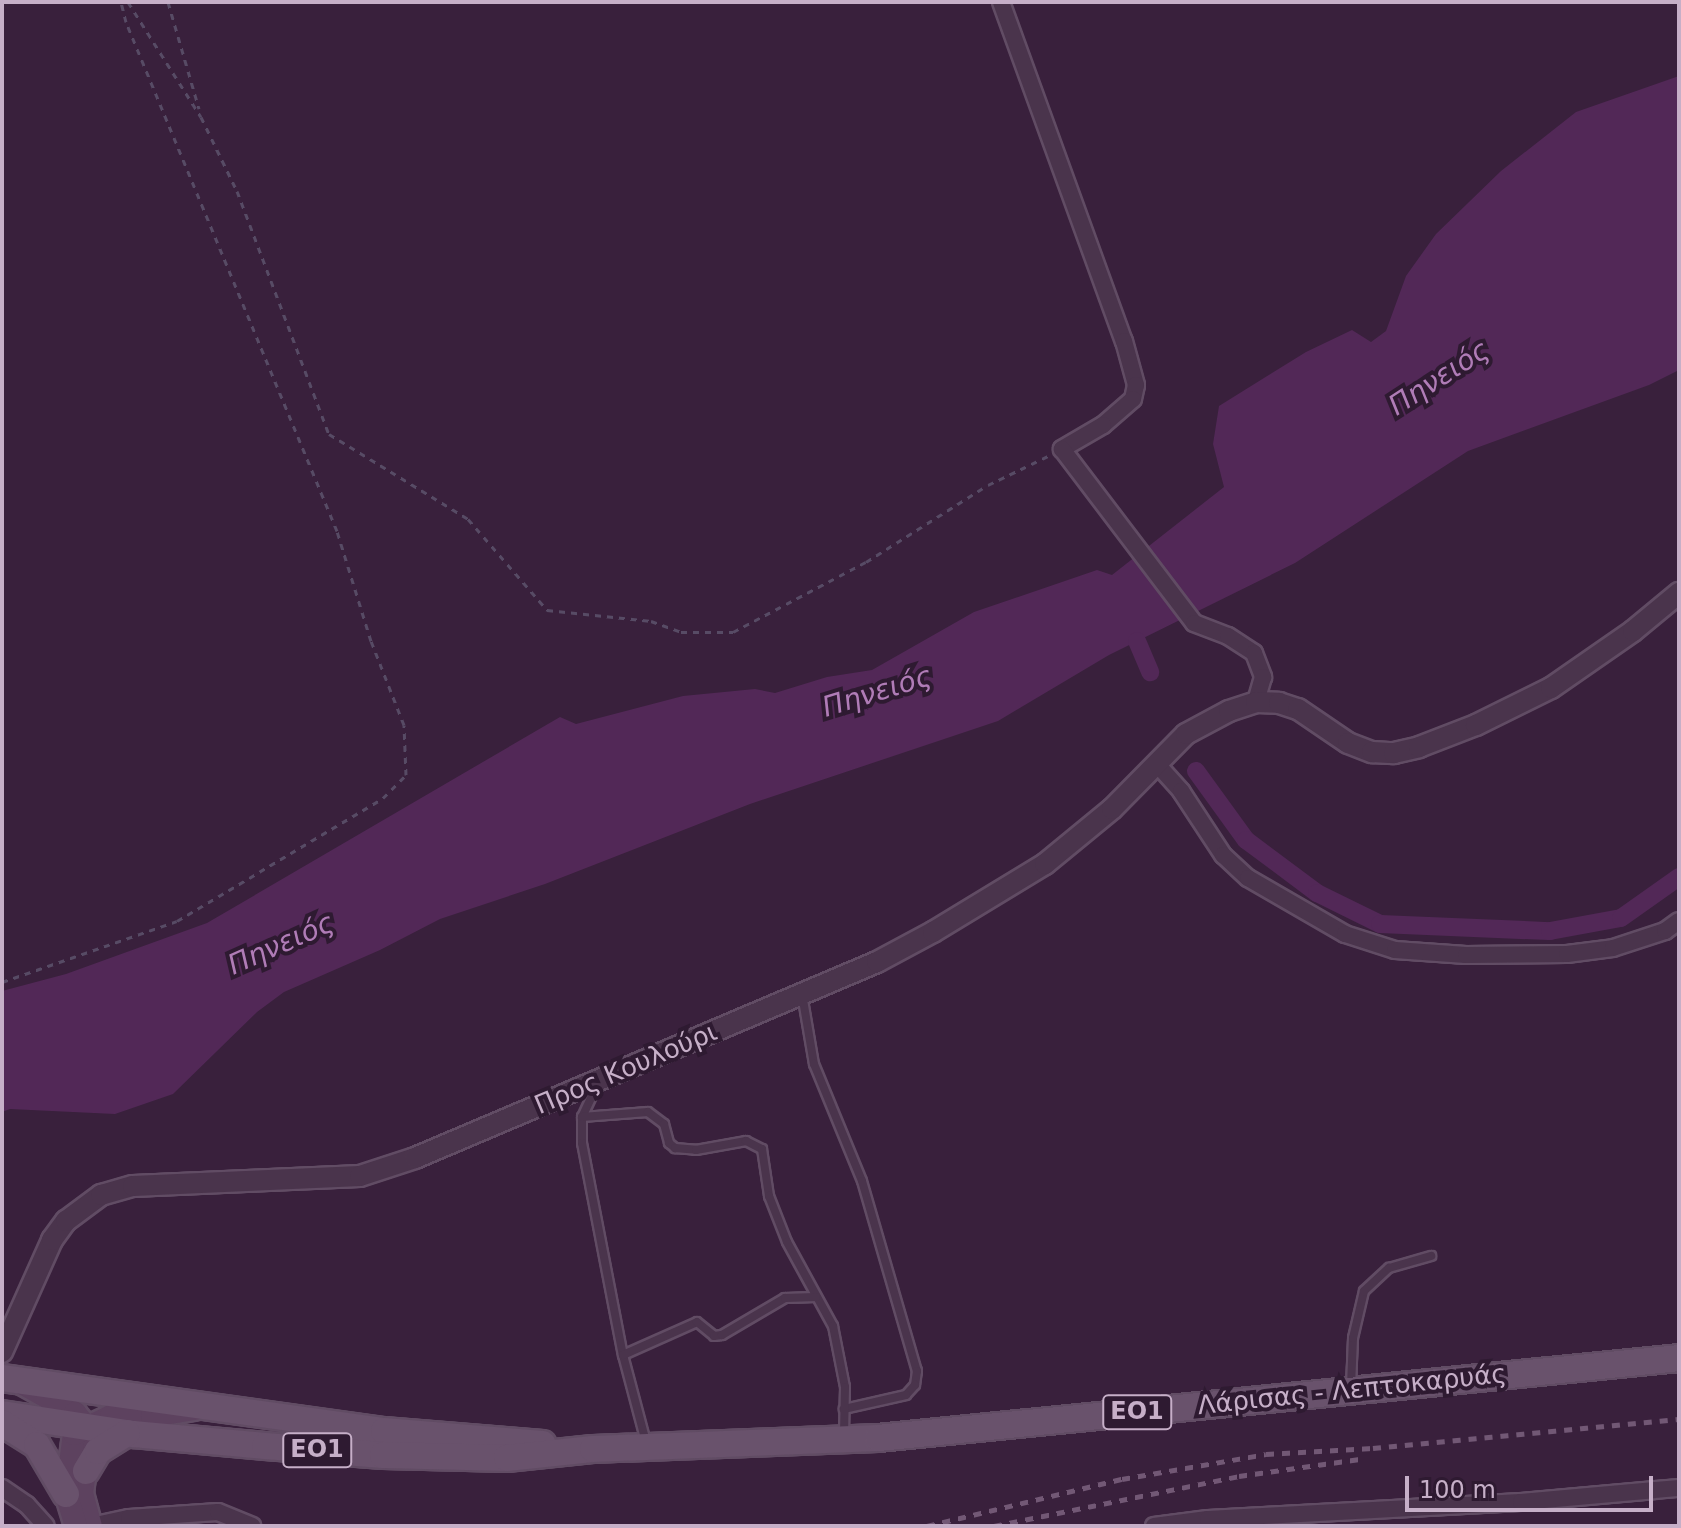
<!DOCTYPE html>
<html>
<head>
<meta charset="utf-8">
<style>
	body { margin:0 }
	#map { position:relative; width:1681px; height:1528px; overflow:hidden; background:#39203c; font-family:"DejaVu Sans",sans-serif }
	div>[style] { position:absolute }
	[style*='--x'] { left:calc(var(--x)*1px); top:calc(var(--y)*1px); width:calc(var(--w)*1px); rotate:calc(var(--a)*1deg) }
	.water>* { inset:0; background:#522857 }
	.canal>* { height:18px; margin:-9px; padding:0 9px; transform-origin:9px; border-radius:9px; background:#522857 }
	.path>* { height:3px; margin-top:-1.5px; transform-origin:0; background:repeating-linear-gradient(90deg,#574b65 0 6px,transparent 0 12px) }
	.roads { filter:drop-shadow(2px 0 #614c64) drop-shadow(-2px 0 #614c64) drop-shadow(0 2px #614c64) drop-shadow(0 -2px #614c64) }
	.service>* { height:8px; margin:-4px; padding:0 4px; transform-origin:4px; border-radius:4px; background:#4a344c }
	.minor>* { height:16px; margin:-8px; padding:0 8px; transform-origin:8px; border-radius:8px; background:#4a344c }
	.tertiary>* { height:20px; margin:-10px; padding:0 10px; transform-origin:10px; border-radius:10px; background:#4a344c }
	.secondary>* { height:22px; margin:-11px; padding:0 11px; transform-origin:11px; border-radius:11px; background:#5d425f }
	.primary>* { height:26px; margin:-13px; padding:0 13px; transform-origin:13px; border-radius:13px; background:#69526c }
	.rail>* { height:5px; margin-top:-2.5px; transform-origin:0; background:repeating-linear-gradient(90deg,#725875 0 8px,transparent 0 16px) }
	span { translate:-50% -50%; white-space:nowrap; text-align:center; line-height:1.15; -webkit-text-stroke:8px #2e1a31; paint-order:stroke }
	.shield-label span { padding:2px 6px; background:#2e1a31; border:2px solid; border-radius:6px; -webkit-text-stroke-width:0 }
	.shield-label { font-size:24px; color:#c6afc8; font-weight:700 }
	.street-label { font-size:26px; color:#c6afc8 }
	.water-label { font-size:28px; color:#b07cb7; font-style:italic }
	.frame { position:absolute; inset:0; border:4px solid #c6afc8; pointer-events:none }
	.scale { position:absolute; left:1405px; top:1476px; width:248px; height:36px; box-sizing:border-box; border:4px solid #c6afc8; border-top:0; padding-left:10px; font-size:24px; line-height:28px; white-space:nowrap; color:#c6afc8; -webkit-text-stroke:6px #2e1a31; paint-order:stroke }
</style>
</head>
<body>
<div id="map">
	<div class="water">
		<div style="clip-path:polygon(1679px 76px,1679px 370px,1649px 385px,1468px 451px,1295px 563px,1109px 655px,998px 721px,750px 804px,545px 884px,440px 919px,380px 950px,284px 992px,257px 1012px,173px 1094px,115px 1114px,10px 1109px,2px 1112px,2px 991px,66px 974px,207px 923px,560px 717px,576px 724px,683px 696px,755px 689px,775px 693px,827px 677px,872px 670px,974px 612px,1097px 570px,1112px 575px,1224px 487px,1213px 444px,1219px 406px,1306px 352px,1352px 330px,1371px 342px,1386px 331px,1406px 276px,1436px 234px,1501px 171px,1576px 112px)"></div>
	</div>
	<div class="canal">
		<div style="--x:1137;--y:641;--w:34;--a:67"></div>
		<div style="--x:1196;--y:771;--w:85;--a:54.1"></div>
		<div style="--x:1246;--y:840;--w:89;--a:36.7"></div>
		<div style="--x:1317;--y:893;--w:70;--a:26.2"></div>
		<div style="--x:1380;--y:924;--w:170;--a:2.4"></div>
		<div style="--x:1550;--y:931;--w:72;--a:-10.4"></div>
		<div style="--x:1621;--y:918;--w:71;--a:-35.3"></div>
	</div>
	<div class="path">
		<div style="--x:128;--y:2;--w:136;--a:57.6"></div>
		<div style="--x:201;--y:117;--w:82;--a:64.1"></div>
		<div style="--x:237;--y:191;--w:260;--a:69.3"></div>
		<div style="--x:329;--y:434;--w:163;--a:31.4"></div>
		<div style="--x:468;--y:519;--w:121;--a:49"></div>
		<div style="--x:547;--y:610;--w:105;--a:6"></div>
		<div style="--x:651;--y:621;--w:32;--a:20"></div>
		<div style="--x:681;--y:632;--w:52;--a:0"></div>
		<div style="--x:733;--y:632;--w:150;--a:-27.8"></div>
		<div style="--x:866;--y:562;--w:144;--a:-32.3"></div>
		<div style="--x:988;--y:485;--w:67;--a:-25.8"></div>
		<div style="--x:168;--y:2;--w:111;--a:73.8"></div>
		<div style="--x:2;--y:982;--w:185;--a:-19.2"></div>
		<div style="--x:177;--y:921;--w:240;--a:-30.8"></div>
		<div style="--x:383;--y:798;--w:33;--a:-45"></div>
		<div style="--x:406;--y:775;--w:50;--a:-92.3"></div>
		<div style="--x:404;--y:725;--w:90;--a:-111.4"></div>
		<div style="--x:371;--y:641;--w:115;--a:-107.2"></div>
		<div style="--x:337;--y:531;--w:551;--a:-112.52"></div>
		<div style="--x:126;--y:22;--w:21;--a:-104"></div>
	</div>
	<div class="roads">
		<div class="service">
			<div style="--x:802;--y:994;--w:71;--a:80.3"></div>
			<div style="--x:814;--y:1064;--w:126;--a:67.7"></div>
			<div style="--x:862;--y:1181;--w:198;--a:73.9"></div>
			<div style="--x:917;--y:1371;--w:14;--a:98"></div>
			<div style="--x:915;--y:1385;--w:13;--a:132"></div>
			<div style="--x:906;--y:1395;--w:64;--a:167.3"></div>
			<div style="--x:598;--y:1083;--w:38;--a:115"></div>
			<div style="--x:582;--y:1117;--w:26;--a:90"></div>
			<div style="--x:582;--y:1143;--w:216;--a:79.1"></div>
			<div style="--x:623;--y:1355;--w:90;--a:75.2"></div>
			<div style="--x:582;--y:1117;--w:66;--a:-4.3"></div>
			<div style="--x:648;--y:1112;--w:20;--a:37"></div>
			<div style="--x:664;--y:1124;--w:20;--a:75"></div>
			<div style="--x:669;--y:1143;--w:8;--a:40"></div>
			<div style="--x:675;--y:1148;--w:21;--a:5"></div>
			<div style="--x:696;--y:1150;--w:51;--a:-10.2"></div>
			<div style="--x:746;--y:1141;--w:18;--a:27"></div>
			<div style="--x:762;--y:1149;--w:48;--a:81.5"></div>
			<div style="--x:769;--y:1196;--w:49;--a:68.6"></div>
			<div style="--x:787;--y:1242;--w:96;--a:61.3"></div>
			<div style="--x:833;--y:1326;--w:62;--a:78.9"></div>
			<div style="--x:845;--y:1387;--w:48;--a:91.2"></div>
			<div style="--x:623;--y:1355;--w:81;--a:-24"></div>
			<div style="--x:697;--y:1322;--w:22;--a:39"></div>
			<div style="--x:714;--y:1336;--w:8;--a:-7"></div>
			<div style="--x:722;--y:1335;--w:73;--a:-30.4"></div>
			<div style="--x:785;--y:1298;--w:31;--a:-2"></div>
			<div style="--x:1351;--y:1386;--w:48;--a:-87.6"></div>
			<div style="--x:1353;--y:1338;--w:48;--a:-76.8"></div>
			<div style="--x:1364;--y:1291;--w:34;--a:-43"></div>
			<div style="--x:1389;--y:1268;--w:44;--a:-15.9"></div>
		</div>
		<div class="minor">
			<div style="--x:1001;--y:2;--w:361;--a:70.1"></div>
			<div style="--x:1124;--y:341;--w:46;--a:74.7"></div>
			<div style="--x:1136;--y:385;--w:14;--a:102"></div>
			<div style="--x:1133;--y:399;--w:40;--a:139"></div>
			<div style="--x:1103;--y:425;--w:48;--a:149.7"></div>
			<div style="--x:1062;--y:449;--w:218;--a:52.8"></div>
			<div style="--x:1194;--y:623;--w:36;--a:21"></div>
			<div style="--x:1228;--y:636;--w:31;--a:33"></div>
			<div style="--x:1254;--y:653;--w:26;--a:69"></div>
			<div style="--x:1263;--y:677;--w:26;--a:106"></div>
			<div style="--x:1156;--y:763;--w:38;--a:48"></div>
			<div style="--x:1181;--y:791;--w:77;--a:56.7"></div>
			<div style="--x:1223;--y:855;--w:34;--a:43"></div>
			<div style="--x:1248;--y:878;--w:112;--a:30"></div>
			<div style="--x:1345;--y:934;--w:52;--a:17.7"></div>
			<div style="--x:1395;--y:950;--w:71;--a:4"></div>
			<div style="--x:1466;--y:955;--w:101;--a:-0.6"></div>
			<div style="--x:1567;--y:954;--w:46;--a:-7.4"></div>
			<div style="--x:1613;--y:948;--w:55;--a:-18.1"></div>
			<div style="--x:1665;--y:931;--w:17;--a:-36"></div>
			<div style="--x:2;--y:1488;--w:30;--a:34"></div>
			<div style="--x:27;--y:1505;--w:28;--a:48"></div>
			<div style="--x:91;--y:1526;--w:39;--a:-12"></div>
			<div style="--x:129;--y:1518;--w:89;--a:-3.9"></div>
			<div style="--x:218;--y:1512;--w:37;--a:22"></div>
			<div style="--x:1154;--y:1526;--w:54;--a:-7.4"></div>
			<div style="--x:1208;--y:1519;--w:313;--a:-3.1"></div>
			<div style="--x:1521;--y:1502;--w:159;--a:-5.1"></div>
		</div>
		<div class="tertiary">
			<div style="--x:2;--y:1352;--w:123;--a:-65.9"></div>
			<div style="--x:52;--y:1240;--w:24;--a:-54"></div>
			<div style="--x:66;--y:1221;--w:44;--a:-36.6"></div>
			<div style="--x:101;--y:1195;--w:33;--a:-16"></div>
			<div style="--x:133;--y:1186;--w:227;--a:-2.5"></div>
			<div style="--x:360;--y:1176;--w:58;--a:-18.1"></div>
			<div style="--x:415;--y:1158;--w:502;--a:-22.99"></div>
			<div style="--x:877;--y:962;--w:64;--a:-28.2"></div>
			<div style="--x:933;--y:932;--w:131;--a:-31.3"></div>
			<div style="--x:1045;--y:864;--w:87;--a:-39.4"></div>
			<div style="--x:1112;--y:809;--w:105;--a:-45.4"></div>
			<div style="--x:1186;--y:734;--w:49;--a:-28.1"></div>
			<div style="--x:1229;--y:711;--w:28;--a:-18"></div>
			<div style="--x:1256;--y:702;--w:23;--a:2"></div>
			<div style="--x:1279;--y:703;--w:20;--a:18"></div>
			<div style="--x:1298;--y:709;--w:60;--a:34.2"></div>
			<div style="--x:1348;--y:743;--w:26;--a:21"></div>
			<div style="--x:1372;--y:752;--w:22;--a:3"></div>
			<div style="--x:1394;--y:753;--w:26;--a:-13"></div>
			<div style="--x:1419;--y:747;--w:61;--a:-21.1"></div>
			<div style="--x:1476;--y:725;--w:84;--a:-26.3"></div>
			<div style="--x:1551;--y:688;--w:100;--a:-34.8"></div>
			<div style="--x:1633;--y:631;--w:60;--a:-39.6"></div>
		</div>
		<div class="secondary">
			<div style="--x:23;--y:1384;--w:60;--a:29.1"></div>
			<div style="--x:75;--y:1413;--w:17;--a:50"></div>
			<div style="--x:86;--y:1426;--w:14;--a:78"></div>
			<div style="--x:89;--y:1440;--w:53;--a:97.5"></div>
			<div style="--x:82;--y:1493;--w:34;--a:75"></div>
			<div style="--x:76;--y:1526;--w:34;--a:-107"></div>
			<div style="--x:66;--y:1494;--w:61;--a:-82.4"></div>
			<div style="--x:74;--y:1434;--w:41;--a:-25.9"></div>
			<div style="--x:111;--y:1416;--w:41;--a:0"></div>
			<div style="--x:152;--y:1416;--w:43;--a:-9.5"></div>
		</div>
		<div class="primary">
			<div style="--x:2;--y:1378;--w:386;--a:7.9"></div>
			<div style="--x:384;--y:1431;--w:159;--a:4.7"></div>
			<div style="--x:2;--y:1414;--w:133;--a:8.7"></div>
			<div style="--x:133;--y:1434;--w:133;--a:5.2"></div>
			<div style="--x:265;--y:1446;--w:118;--a:4.4"></div>
			<div style="--x:383;--y:1455;--w:124;--a:1.4"></div>
			<div style="--x:507;--y:1458;--w:86;--a:-6"></div>
			<div style="--x:593;--y:1449;--w:285;--a:-2.2"></div>
			<div style="--x:878;--y:1438;--w:805;--a:-5.7"></div>
			<div style="--x:2;--y:1423;--w:41;--a:32.2"></div>
			<div style="--x:37;--y:1445;--w:57;--a:59.4"></div>
			<div style="--x:86;--y:1471;--w:23;--a:-59"></div>
			<div style="--x:98;--y:1451;--w:34;--a:-32"></div>
		</div>
	</div>
	<div class="rail">
		<div style="--x:927;--y:1526;--w:201;--a:-13.6"></div>
		<div style="--x:1122;--y:1479;--w:146;--a:-9.8"></div>
		<div style="--x:1266;--y:1454;--w:107;--a:-3.2"></div>
		<div style="--x:1373;--y:1448;--w:307;--a:-5.4"></div>
		<div style="--x:994;--y:1526;--w:250;--a:-11.5"></div>
		<div style="--x:1239;--y:1476;--w:122;--a:-8"></div>
	</div>
	<div class="shield-label">
		<span style="left:1137px;top:1412px">ΕΟ1</span>
		<span style="left:317px;top:1450px">ΕΟ1</span>
	</div>
	<div class="street-label">
		<span style="left:626px;top:1069px;rotate:-23deg">Προς Κουλούρι</span>
		<span style="left:1352px;top:1390px;rotate:-6deg">Λάρισας - Λεπτοκαρυάς</span>
	</div>
	<div class="water-label">
		<span style="left:1439px;top:378px;rotate:-33deg">Πηνειός</span>
		<span style="left:877px;top:692px;rotate:-17deg">Πηνειός</span>
		<span style="left:281px;top:944px;rotate:-24deg">Πηνειός</span>
	</div>
	<div class="frame"></div>
	<div class="scale">100 m</div>
</div>
</body>
</html>
